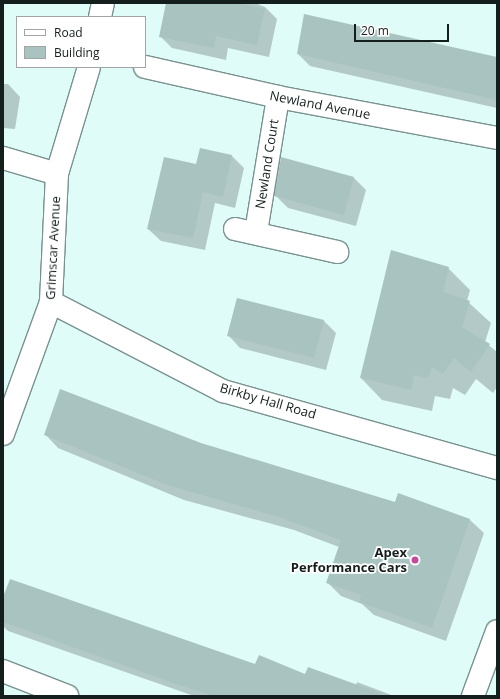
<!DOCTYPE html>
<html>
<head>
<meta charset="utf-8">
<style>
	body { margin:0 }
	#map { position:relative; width:500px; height:699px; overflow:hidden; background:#e0fcf9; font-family:"Open Sans",sans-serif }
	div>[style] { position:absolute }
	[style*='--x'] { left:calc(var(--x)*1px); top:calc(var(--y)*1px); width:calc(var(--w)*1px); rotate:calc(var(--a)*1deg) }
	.shadow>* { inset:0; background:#0003 }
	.building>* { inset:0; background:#a8c3c0 }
	.roads { filter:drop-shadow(1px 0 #78928f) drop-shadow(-1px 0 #78928f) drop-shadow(0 1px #78928f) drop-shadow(0 -1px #78928f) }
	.minor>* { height:22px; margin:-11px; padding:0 11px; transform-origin:11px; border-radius:11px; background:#fff }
	.tertiary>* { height:22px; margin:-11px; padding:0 11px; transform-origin:11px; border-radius:11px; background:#fff }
	.dots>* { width:11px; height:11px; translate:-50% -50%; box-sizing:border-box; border:2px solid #fff; border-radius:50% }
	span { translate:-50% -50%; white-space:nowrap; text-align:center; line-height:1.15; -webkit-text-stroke:3.5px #fff; paint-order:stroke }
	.street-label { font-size:13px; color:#141e1d }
	.poi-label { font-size:13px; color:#141e1d; font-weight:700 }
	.right { translate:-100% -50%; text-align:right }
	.frame { position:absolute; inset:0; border:4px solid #141e1d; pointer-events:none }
	.legend { position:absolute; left:16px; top:16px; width:130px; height:52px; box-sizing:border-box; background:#fff; border:1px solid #a1a5a5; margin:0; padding:5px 7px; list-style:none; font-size:12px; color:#141e1d }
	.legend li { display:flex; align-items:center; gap:8px; height:20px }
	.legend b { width:20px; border:1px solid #a1a5a5 }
	.scale { position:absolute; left:354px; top:24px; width:95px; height:18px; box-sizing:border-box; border:2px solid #141e1d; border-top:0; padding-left:5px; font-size:12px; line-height:14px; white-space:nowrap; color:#141e1d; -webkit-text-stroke:3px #fff; paint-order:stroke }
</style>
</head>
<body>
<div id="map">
	<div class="shadow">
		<div style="clip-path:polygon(167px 3px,255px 3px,265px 7px,277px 19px,269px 57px,228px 48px,226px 60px,172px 48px,160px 36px)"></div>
		<div style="clip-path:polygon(298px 54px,497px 58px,497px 108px,310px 66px)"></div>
		<div style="clip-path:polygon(3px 84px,8px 84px,20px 97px,15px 129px,3px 128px)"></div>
		<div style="clip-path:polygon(232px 156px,244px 168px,235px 208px,215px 203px,205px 250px,161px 241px,148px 229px,196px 165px)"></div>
		<div style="clip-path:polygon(354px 178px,366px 190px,356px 226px,288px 208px,276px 196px)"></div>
		<div style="clip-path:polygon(448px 268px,470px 290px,467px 301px,491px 323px,485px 342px,497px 352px,497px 387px,493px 393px,476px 379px,465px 395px,453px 388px,450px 399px,435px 396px,432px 411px,382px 400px,361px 378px)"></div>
		<div style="clip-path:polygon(237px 299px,324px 321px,336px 333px,326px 370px,240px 348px,228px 335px)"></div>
		<div style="clip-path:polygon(45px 434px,200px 444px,395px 503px,398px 495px,470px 520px,484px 533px,446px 641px,374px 615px,362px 604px,341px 596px,327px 582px,339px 547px,294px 530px,184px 500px,58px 448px)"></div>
		<div style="clip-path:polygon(3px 600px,256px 666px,356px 685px,357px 682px,394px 696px,194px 696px,8px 631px,3px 626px)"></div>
	</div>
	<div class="building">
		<div style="clip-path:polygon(166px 3px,239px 3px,265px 9px,257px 45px,216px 36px,214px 48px,159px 37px)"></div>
		<div style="clip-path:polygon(304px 14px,497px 57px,497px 100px,297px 54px)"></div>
		<div style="clip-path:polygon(200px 148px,232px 155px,223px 197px,203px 192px,193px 238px,147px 229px,164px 157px,196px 164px)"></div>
		<div style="clip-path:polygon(281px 157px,354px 177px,344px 215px,274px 196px)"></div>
		<div style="clip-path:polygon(391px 250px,449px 267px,443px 292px,470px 301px,462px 327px,490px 344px,471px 372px,454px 358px,443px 374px,432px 367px,428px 378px,414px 375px,411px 390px,360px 378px)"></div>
		<div style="clip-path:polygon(237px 298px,324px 320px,314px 358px,227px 336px)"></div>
		<div style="clip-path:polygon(60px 389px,201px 443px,395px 502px,398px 493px,470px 519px,432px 628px,359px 602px,361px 595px,326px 583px,341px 540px,279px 517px,170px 486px,44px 435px)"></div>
		<div style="clip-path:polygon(10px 579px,255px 664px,259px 655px,305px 674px,308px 667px,380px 693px,379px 696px,214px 696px,173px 683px,3px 622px,3px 597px)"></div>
	</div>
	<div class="roads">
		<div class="minor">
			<div style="--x:145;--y:67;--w:136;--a:12.7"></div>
			<div style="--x:278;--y:97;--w:223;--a:10.6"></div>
			<div style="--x:235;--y:229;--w:105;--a:12.7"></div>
			<div style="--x:256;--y:232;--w:137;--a:-80.7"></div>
			<div style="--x:3;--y:434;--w:140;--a:-70"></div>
			<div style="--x:3;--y:671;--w:69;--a:21.3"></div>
			<div style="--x:473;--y:696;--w:69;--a:-69.7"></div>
		</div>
		<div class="tertiary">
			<div style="--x:100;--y:17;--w:14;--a:-78"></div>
			<div style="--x:89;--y:67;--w:112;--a:106.7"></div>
			<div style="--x:57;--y:174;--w:128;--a:92.7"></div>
			<div style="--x:51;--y:302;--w:194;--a:27.4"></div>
			<div style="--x:223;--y:391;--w:285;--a:15.7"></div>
			<div style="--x:3;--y:158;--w:56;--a:16.5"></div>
		</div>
	</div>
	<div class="dots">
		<div style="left:415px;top:560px;background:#c44a9d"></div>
	</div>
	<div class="street-label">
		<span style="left:320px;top:105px;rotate:11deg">Newland Avenue</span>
		<span style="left:267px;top:164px;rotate:-81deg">Newland Court</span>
		<span style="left:53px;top:248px;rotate:-87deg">Grimscar Avenue</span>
		<span style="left:268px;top:401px;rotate:16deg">Birkby Hall Road</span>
	</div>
	<div class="poi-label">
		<span class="right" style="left:407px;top:560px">Apex<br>Performance Cars</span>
	</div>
	<div class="frame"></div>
	<ul class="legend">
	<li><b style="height:5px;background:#fff"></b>Road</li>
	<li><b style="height:11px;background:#a8c3c0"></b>Building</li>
	</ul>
	<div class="scale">20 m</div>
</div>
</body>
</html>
